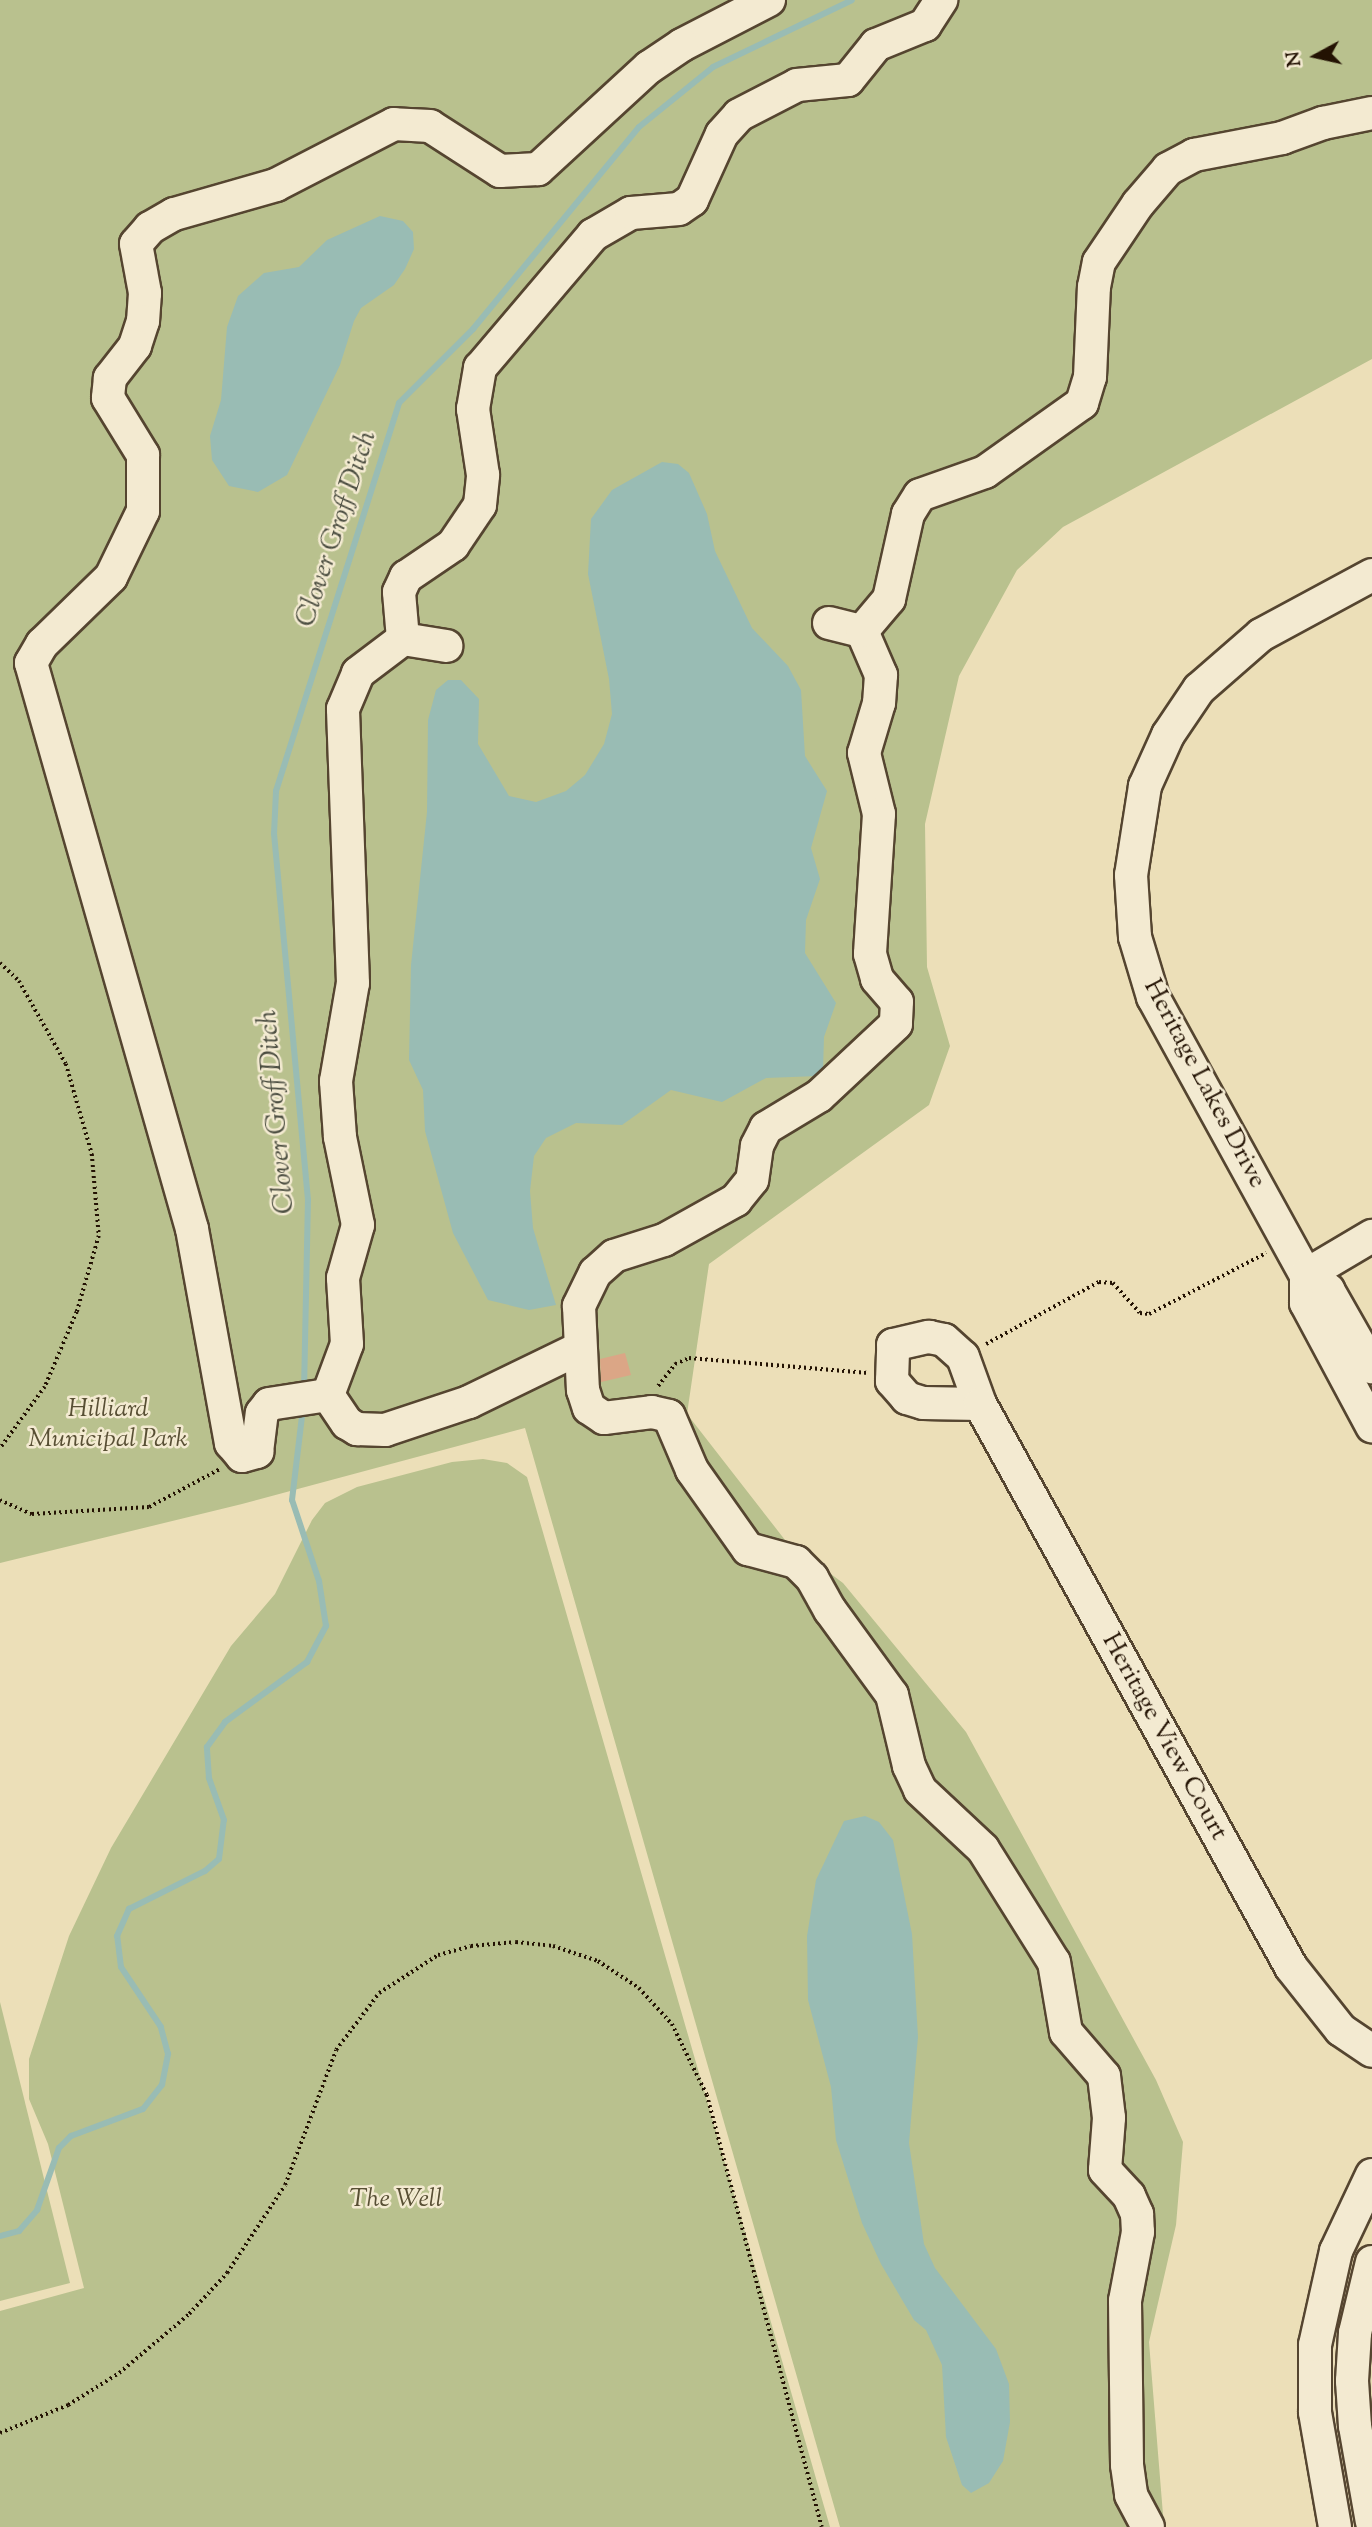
<!DOCTYPE html>
<html>
<head>
<meta charset="utf-8">
<style>
	body { margin:0 }
	#map { position:relative; width:1372px; height:2527px; overflow:hidden; background:#ecdfb8; font-family:"Sorts Mill Goudy",serif }
	div>[style] { position:absolute }
	[style*='--x'] { left:calc(var(--x)*1px); top:calc(var(--y)*1px); width:calc(var(--w)*1px); rotate:calc(var(--a)*1deg) }
	.green>* { inset:0; background:#b9c18e }
	.water>* { inset:0; background:#99bcb4 }
	.stream>* { height:6px; margin:-3px; padding:0 3px; transform-origin:3px; border-radius:3px; background:#99bcb4 }
	.building>* { inset:0; background:#dba686 }
	.path>* { height:3.5px; margin-top:-1.75px; transform-origin:0; background:repeating-linear-gradient(90deg,#231203 0 2px,transparent 0 5.5px) }
	.roads { filter:drop-shadow(2px 0 #554530) drop-shadow(-2px 0 #554530) drop-shadow(0 2px #554530) drop-shadow(0 -2px #554530) }
	.minor>* { height:32px; margin:-16px; padding:0 16px; transform-origin:16px; border-radius:16px; background:#f3ead1 }
	span { translate:-50% -50%; white-space:nowrap; text-align:center; line-height:1.15; -webkit-text-stroke:5px #f3ead1; paint-order:stroke }
	.street-label { font-size:26px; color:#231203 }
	.park-label { font-size:26px; color:#584f34; font-style:italic }
	.water-label { font-size:28px; color:#4c4e41; font-style:italic }
	.north { position:absolute; left:1281px; top:21px; width:70px; height:70px; -webkit-text-stroke:5px #f3ead1; paint-order:stroke; rotate:262deg; font-size:19px; font-weight:700; line-height:28px; text-align:center; color:#231203 }
	.north::after { content:''; display:block; margin:auto; width:24px; height:32px; background:#231203; clip-path:polygon(50% 0,100% 100%,50% 72%,0 100%) }
</style>
</head>
<body>
<div id="map">
	<div class="green">
		<div style="clip-path:polygon(0 0,1372px 0,1372px 359px,1063px 527px,1017px 570px,959px 676px,925px 824px,927px 967px,950px 1046px,929px 1105px,709px 1264px,687px 1414px,785px 1540px,843px 1583px,966px 1732px,1156px 2080px,1183px 2142px,1176px 2225px,1149px 2342px,1164px 2527px,840px 2527px,525px 1428px,242px 1504px,0 1563px)"></div>
		<div style="clip-path:polygon(483px 1459px,507px 1463px,527px 1477px,830px 2527px,0 2527px,0 2311px,84px 2288px,48px 2144px,29px 2099px,29px 2059px,69px 1936px,111px 1848px,231px 1646px,275px 1594px,312px 1520px,325px 1503px,357px 1487px,452px 1462px)"></div>
		<div style="clip-path:polygon(0 2002px,70px 2283px,0 2301px)"></div>
	</div>
	<div class="water">
		<div style="clip-path:polygon(380px 216px,403px 221px,413px 232px,414px 249px,405px 269px,394px 285px,361px 308px,354px 321px,340px 365px,287px 475px,258px 492px,229px 486px,212px 460px,210px 436px,221px 400px,227px 327px,238px 296px,264px 273px,299px 267px,327px 240px)"></div>
		<div style="clip-path:polygon(662px 462px,678px 464px,689px 473px,707px 514px,715px 551px,752px 628px,788px 666px,801px 690px,805px 756px,827px 791px,811px 848px,820px 879px,806px 920px,805px 953px,836px 1003px,824px 1037px,823px 1071px,818px 1076px,766px 1078px,722px 1102px,671px 1090px,622px 1125px,576px 1123px,546px 1138px,534px 1156px,530px 1191px,533px 1228px,556px 1305px,529px 1310px,488px 1300px,453px 1233px,425px 1131px,423px 1090px,409px 1060px,411px 965px,427px 812px,428px 720px,436px 690px,448px 680px,461px 680px,479px 699px,478px 744px,509px 796px,536px 802px,566px 791px,585px 775px,604px 744px,612px 714px,609px 679px,588px 574px,591px 519px,612px 490px)"></div>
		<div style="clip-path:polygon(865px 1816px,879px 1822px,893px 1840px,912px 1934px,918px 2037px,909px 2143px,924px 2244px,935px 2268px,996px 2349px,1009px 2384px,1010px 2422px,1003px 2461px,989px 2483px,971px 2493px,962px 2485px,946px 2437px,942px 2365px,926px 2330px,914px 2320px,881px 2264px,862px 2223px,836px 2140px,831px 2087px,808px 2000px,807px 1936px,816px 1880px,844px 1821px)"></div>
	</div>
	<div class="stream">
		<div style="--x:304;--y:1390;--w:190;--a:-88.8"></div>
		<div style="--x:308;--y:1200;--w:368;--a:-95.3"></div>
		<div style="--x:274;--y:834;--w:43;--a:-87.3"></div>
		<div style="--x:276;--y:791;--w:407;--a:-72.4"></div>
		<div style="--x:399;--y:403;--w:105;--a:-45"></div>
		<div style="--x:473;--y:329;--w:261;--a:-50.6"></div>
		<div style="--x:639;--y:127;--w:95;--a:-39"></div>
		<div style="--x:713;--y:67;--w:154;--a:-25.7"></div>
		<div style="--x:0;--y:2236;--w:20;--a:-15"></div>
		<div style="--x:19;--y:2231;--w:28;--a:-49"></div>
		<div style="--x:37;--y:2210;--w:66;--a:-70.5"></div>
		<div style="--x:59;--y:2148;--w:17;--a:-45"></div>
		<div style="--x:71;--y:2136;--w:77;--a:-20.6"></div>
		<div style="--x:143;--y:2109;--w:31;--a:-52"></div>
		<div style="--x:162;--y:2085;--w:32;--a:-79"></div>
		<div style="--x:168;--y:2054;--w:28;--a:-105"></div>
		<div style="--x:161;--y:2027;--w:72;--a:-123.7"></div>
		<div style="--x:121;--y:1967;--w:31;--a:-97"></div>
		<div style="--x:117;--y:1936;--w:30;--a:-66"></div>
		<div style="--x:129;--y:1909;--w:85;--a:-26.6"></div>
		<div style="--x:205;--y:1871;--w:18;--a:-41"></div>
		<div style="--x:219;--y:1859;--w:39;--a:-83"></div>
		<div style="--x:224;--y:1820;--w:45;--a:-109.7"></div>
		<div style="--x:209;--y:1778;--w:31;--a:-94"></div>
		<div style="--x:207;--y:1747;--w:31;--a:-54"></div>
		<div style="--x:225;--y:1722;--w:102;--a:-36.2"></div>
		<div style="--x:307;--y:1662;--w:41;--a:-62.2"></div>
		<div style="--x:326;--y:1626;--w:46;--a:-98.8"></div>
		<div style="--x:319;--y:1581;--w:85;--a:-108.4"></div>
		<div style="--x:292;--y:1500;--w:93;--a:-83.2"></div>
	</div>
	<div class="building">
		<div style="clip-path:polygon(625px 1353px,631px 1375px,601px 1382px,600px 1359px)"></div>
	</div>
	<div class="path">
		<div style="--x:0;--y:963;--w:26;--a:43"></div>
		<div style="--x:19;--y:981;--w:95;--a:60.5"></div>
		<div style="--x:66;--y:1064;--w:94;--a:73.9"></div>
		<div style="--x:92;--y:1154;--w:82;--a:85.1"></div>
		<div style="--x:99;--y:1236;--w:79;--a:106.1"></div>
		<div style="--x:77;--y:1312;--w:82;--a:113.1"></div>
		<div style="--x:45;--y:1387;--w:77;--a:126"></div>
		<div style="--x:986;--y:1344;--w:129;--a:-28.8"></div>
		<div style="--x:1099;--y:1282;--w:14;--a:4"></div>
		<div style="--x:1113;--y:1283;--w:40;--a:48"></div>
		<div style="--x:1140;--y:1313;--w:9;--a:6"></div>
		<div style="--x:1149;--y:1314;--w:132;--a:-27.5"></div>
		<div style="--x:658;--y:1386;--w:28;--a:-52"></div>
		<div style="--x:675;--y:1364;--w:15;--a:-23"></div>
		<div style="--x:689;--y:1358;--w:180;--a:4.8"></div>
		<div style="--x:0;--y:1500;--w:35;--a:24"></div>
		<div style="--x:32;--y:1514;--w:117;--a:-3.4"></div>
		<div style="--x:149;--y:1507;--w:81;--a:-28.2"></div>
		<div style="--x:0;--y:2433;--w:74;--a:-22.4"></div>
		<div style="--x:68;--y:2405;--w:60;--a:-32.1"></div>
		<div style="--x:119;--y:2373;--w:92;--a:-40.1"></div>
		<div style="--x:189;--y:2314;--w:56;--a:-47.2"></div>
		<div style="--x:227;--y:2273;--w:105;--a:-56.6"></div>
		<div style="--x:285;--y:2185;--w:144;--a:-69.3"></div>
		<div style="--x:336;--y:2050;--w:71;--a:-53"></div>
		<div style="--x:379;--y:1993;--w:70;--a:-32.8"></div>
		<div style="--x:438;--y:1955;--w:34;--a:-15"></div>
		<div style="--x:471;--y:1946;--w:45;--a:-5.1"></div>
		<div style="--x:516;--y:1942;--w:37;--a:6"></div>
		<div style="--x:553;--y:1946;--w:47;--a:18.4"></div>
		<div style="--x:598;--y:1961;--w:49;--a:33.4"></div>
		<div style="--x:639;--y:1988;--w:49;--a:47.5"></div>
		<div style="--x:672;--y:2024;--w:79;--a:63.8"></div>
		<div style="--x:707;--y:2095;--w:447;--a:75.1"></div>
	</div>
	<div class="roads">
		<div class="minor">
			<div style="--x:769;--y:0;--w:98;--a:152.7"></div>
			<div style="--x:682;--y:45;--w:40;--a:146"></div>
			<div style="--x:649;--y:67;--w:151;--a:137.4"></div>
			<div style="--x:538;--y:169;--w:38;--a:177"></div>
			<div style="--x:500;--y:171;--w:83;--a:-147.3"></div>
			<div style="--x:430;--y:126;--w:36;--a:-177"></div>
			<div style="--x:394;--y:124;--w:133;--a:152.7"></div>
			<div style="--x:276;--y:185;--w:106;--a:164.1"></div>
			<div style="--x:174;--y:214;--w:28;--a:150"></div>
			<div style="--x:150;--y:228;--w:21;--a:131"></div>
			<div style="--x:136;--y:244;--w:50;--a:79.6"></div>
			<div style="--x:145;--y:293;--w:28;--a:94"></div>
			<div style="--x:143;--y:321;--w:26;--a:108"></div>
			<div style="--x:135;--y:346;--w:41;--a:128"></div>
			<div style="--x:110;--y:378;--w:20;--a:96"></div>
			<div style="--x:108;--y:398;--w:67;--a:58.4"></div>
			<div style="--x:143;--y:455;--w:56;--a:90"></div>
			<div style="--x:143;--y:511;--w:73;--a:115.9"></div>
			<div style="--x:111;--y:577;--w:96;--a:135.8"></div>
			<div style="--x:42;--y:644;--w:22;--a:120"></div>
			<div style="--x:31;--y:663;--w:588;--a:74.12"></div>
			<div style="--x:192;--y:1229;--w:218;--a:79.7"></div>
			<div style="--x:231;--y:1443;--w:17;--a:50"></div>
			<div style="--x:242;--y:1456;--w:16;--a:-15"></div>
			<div style="--x:257;--y:1452;--w:39;--a:-83"></div>
			<div style="--x:262;--y:1413;--w:11;--a:-52"></div>
			<div style="--x:269;--y:1404;--w:60;--a:-8.7"></div>
			<div style="--x:328;--y:1395;--w:54;--a:-69.6"></div>
			<div style="--x:347;--y:1344;--w:66;--a:-93.5"></div>
			<div style="--x:343;--y:1278;--w:55;--a:-74.2"></div>
			<div style="--x:358;--y:1225;--w:90;--a:-101.6"></div>
			<div style="--x:340;--y:1137;--w:56;--a:-94.1"></div>
			<div style="--x:336;--y:1081;--w:99;--a:-80.2"></div>
			<div style="--x:353;--y:983;--w:274;--a:-92.1"></div>
			<div style="--x:343;--y:709;--w:39;--a:-67"></div>
			<div style="--x:358;--y:673;--w:56;--a:-37.1"></div>
			<div style="--x:403;--y:639;--w:47;--a:-94.9"></div>
			<div style="--x:399;--y:592;--w:17;--a:-65"></div>
			<div style="--x:406;--y:577;--w:57;--a:-34.2"></div>
			<div style="--x:453;--y:545;--w:48;--a:-56"></div>
			<div style="--x:480;--y:505;--w:30;--a:-84"></div>
			<div style="--x:483;--y:475;--w:67;--a:-98.6"></div>
			<div style="--x:473;--y:409;--w:42;--a:-80.3"></div>
			<div style="--x:480;--y:368;--w:175;--a:-49.6"></div>
			<div style="--x:593;--y:235;--w:44;--a:-30.1"></div>
			<div style="--x:631;--y:213;--w:48;--a:-4.8"></div>
			<div style="--x:679;--y:209;--w:16;--a:-35"></div>
			<div style="--x:692;--y:200;--w:72;--a:-65.6"></div>
			<div style="--x:722;--y:134;--w:25;--a:-48"></div>
			<div style="--x:739;--y:115;--w:65;--a:-27.3"></div>
			<div style="--x:797;--y:85;--w:51;--a:-5.6"></div>
			<div style="--x:848;--y:80;--w:45;--a:-51.3"></div>
			<div style="--x:876;--y:45;--w:53;--a:-22.2"></div>
			<div style="--x:925;--y:25;--w:30;--a:-57"></div>
			<div style="--x:1372;--y:575;--w:126;--a:151.6"></div>
			<div style="--x:1261;--y:635;--w:82;--a:138.9"></div>
			<div style="--x:1199;--y:689;--w:55;--a:124"></div>
			<div style="--x:1168;--y:735;--w:56;--a:114.3"></div>
			<div style="--x:1145;--y:786;--w:90;--a:98.9"></div>
			<div style="--x:1131;--y:875;--w:62;--a:86.3"></div>
			<div style="--x:1135;--y:937;--w:63;--a:73.3"></div>
			<div style="--x:1153;--y:997;--w:317;--a:61.2"></div>
			<div style="--x:1306;--y:1275;--w:28;--a:90"></div>
			<div style="--x:1306;--y:1303;--w:140;--a:61.8"></div>
			<div style="--x:829;--y:623;--w:34;--a:14"></div>
			<div style="--x:862;--y:631;--w:48;--a:66.6"></div>
			<div style="--x:881;--y:675;--w:28;--a:94"></div>
			<div style="--x:879;--y:703;--w:52;--a:106.7"></div>
			<div style="--x:864;--y:753;--w:63;--a:76.2"></div>
			<div style="--x:879;--y:814;--w:140;--a:93.7"></div>
			<div style="--x:870;--y:954;--w:26;--a:74"></div>
			<div style="--x:877;--y:979;--w:30;--a:49"></div>
			<div style="--x:897;--y:1002;--w:22;--a:93"></div>
			<div style="--x:896;--y:1024;--w:105;--a:136.9"></div>
			<div style="--x:819;--y:1096;--w:62;--a:148.9"></div>
			<div style="--x:766;--y:1128;--w:20;--a:117"></div>
			<div style="--x:757;--y:1146;--w:34;--a:98"></div>
			<div style="--x:752;--y:1180;--w:26;--a:129"></div>
			<div style="--x:736;--y:1200;--w:82;--a:150.9"></div>
			<div style="--x:664;--y:1240;--w:52;--a:162.3"></div>
			<div style="--x:614;--y:1256;--w:25;--a:138"></div>
			<div style="--x:595;--y:1273;--w:37;--a:116"></div>
			<div style="--x:579;--y:1306;--w:84;--a:87.3"></div>
			<div style="--x:583;--y:1390;--w:19;--a:72"></div>
			<div style="--x:589;--y:1408;--w:18;--a:34"></div>
			<div style="--x:604;--y:1418;--w:48;--a:-7.1"></div>
			<div style="--x:652;--y:1412;--w:17;--a:13"></div>
			<div style="--x:669;--y:1416;--w:59;--a:66.9"></div>
			<div style="--x:692;--y:1470;--w:97;--a:54.7"></div>
			<div style="--x:748;--y:1549;--w:50;--a:15.2"></div>
			<div style="--x:796;--y:1562;--w:23;--a:45"></div>
			<div style="--x:812;--y:1578;--w:37;--a:61"></div>
			<div style="--x:830;--y:1610;--w:105;--a:53.9"></div>
			<div style="--x:892;--y:1695;--w:73;--a:76.5"></div>
			<div style="--x:909;--y:1766;--w:26;--a:65"></div>
			<div style="--x:920;--y:1790;--w:86;--a:43.1"></div>
			<div style="--x:983;--y:1849;--w:133;--a:57.9"></div>
			<div style="--x:1054;--y:1962;--w:71;--a:80.3"></div>
			<div style="--x:1066;--y:2032;--w:58;--a:49.2"></div>
			<div style="--x:1104;--y:2076;--w:42;--a:83.2"></div>
			<div style="--x:1109;--y:2118;--w:52;--a:94.4"></div>
			<div style="--x:1105;--y:2170;--w:35;--a:47"></div>
			<div style="--x:1129;--y:2196;--w:20;--a:66"></div>
			<div style="--x:1137;--y:2214;--w:18;--a:87"></div>
			<div style="--x:1138;--y:2232;--w:70;--a:100.7"></div>
			<div style="--x:1125;--y:2301;--w:164;--a:89.3"></div>
			<div style="--x:1127;--y:2465;--w:30;--a:82"></div>
			<div style="--x:1131;--y:2495;--w:36;--a:62"></div>
			<div style="--x:862;--y:631;--w:42;--a:-49.8"></div>
			<div style="--x:889;--y:599;--w:87;--a:-77.4"></div>
			<div style="--x:908;--y:514;--w:22;--a:-58"></div>
			<div style="--x:920;--y:495;--w:69;--a:-19.5"></div>
			<div style="--x:985;--y:472;--w:119;--a:-35.4"></div>
			<div style="--x:1082;--y:403;--w:27;--a:-73"></div>
			<div style="--x:1090;--y:377;--w:90;--a:-87.5"></div>
			<div style="--x:1094;--y:287;--w:25;--a:-79"></div>
			<div style="--x:1099;--y:262;--w:70;--a:-56.1"></div>
			<div style="--x:1138;--y:204;--w:46;--a:-49.4"></div>
			<div style="--x:1168;--y:169;--w:30;--a:-28"></div>
			<div style="--x:1194;--y:155;--w:90;--a:-10.9"></div>
			<div style="--x:1282;--y:138;--w:44;--a:-20.1"></div>
			<div style="--x:1323;--y:123;--w:50;--a:-11.5"></div>
			<div style="--x:403;--y:639;--w:44;--a:9.2"></div>
			<div style="--x:1306;--y:1275;--w:27;--a:34"></div>
			<div style="--x:1328;--y:1290;--w:89;--a:60.3"></div>
			<div style="--x:1306;--y:1275;--w:77;--a:-30.6"></div>
			<div style="--x:328;--y:1395;--w:34;--a:56"></div>
			<div style="--x:347;--y:1423;--w:12;--a:31"></div>
			<div style="--x:357;--y:1429;--w:28;--a:2"></div>
			<div style="--x:385;--y:1430;--w:89;--a:-18.4"></div>
			<div style="--x:469;--y:1402;--w:121;--a:-25.9"></div>
			<div style="--x:980;--y:1404;--w:57;--a:-179"></div>
			<div style="--x:923;--y:1403;--w:17;--a:-163"></div>
			<div style="--x:907;--y:1398;--w:23;--a:-131"></div>
			<div style="--x:892;--y:1381;--w:36;--a:-88"></div>
			<div style="--x:893;--y:1345;--w:37;--a:-13"></div>
			<div style="--x:929;--y:1337;--w:15;--a:11"></div>
			<div style="--x:944;--y:1340;--w:25;--a:42"></div>
			<div style="--x:963;--y:1357;--w:50;--a:70.1"></div>
			<div style="--x:980;--y:1404;--w:643;--a:61.08"></div>
			<div style="--x:1291;--y:1967;--w:80;--a:51.6"></div>
			<div style="--x:1341;--y:2030;--w:37;--a:34"></div>
			<div style="--x:1372;--y:2262;--w:73;--a:103.5"></div>
			<div style="--x:1355;--y:2333;--w:48;--a:93.6"></div>
			<div style="--x:1352;--y:2381;--w:45;--a:86.2"></div>
			<div style="--x:1355;--y:2426;--w:97;--a:80"></div>
			<div style="--x:1335;--y:2527;--w:117;--a:-99.9"></div>
			<div style="--x:1315;--y:2412;--w:67;--a:-90"></div>
			<div style="--x:1315;--y:2345;--w:96;--a:-77.4"></div>
			<div style="--x:1336;--y:2251;--w:84;--a:-64.7"></div>
		</div>
	</div>
	<div class="street-label">
		<span style="left:1204px;top:1084px;rotate:62deg">Heritage Lakes Drive</span>
		<span style="left:1164px;top:1737px;rotate:61deg">Heritage View Court</span>
	</div>
	<div class="park-label">
		<span style="left:108px;top:1425px">Hilliard<br>Municipal Park</span>
		<span style="left:396px;top:2200px">The Well</span>
	</div>
	<div class="water-label">
		<span style="left:337px;top:529px;rotate:-72deg">Clover Groff Ditch</span>
		<span style="left:277px;top:1112px;rotate:-95deg">Clover Groff Ditch</span>
	</div>
	<div class="north">N</div>
</div>
</body>
</html>
